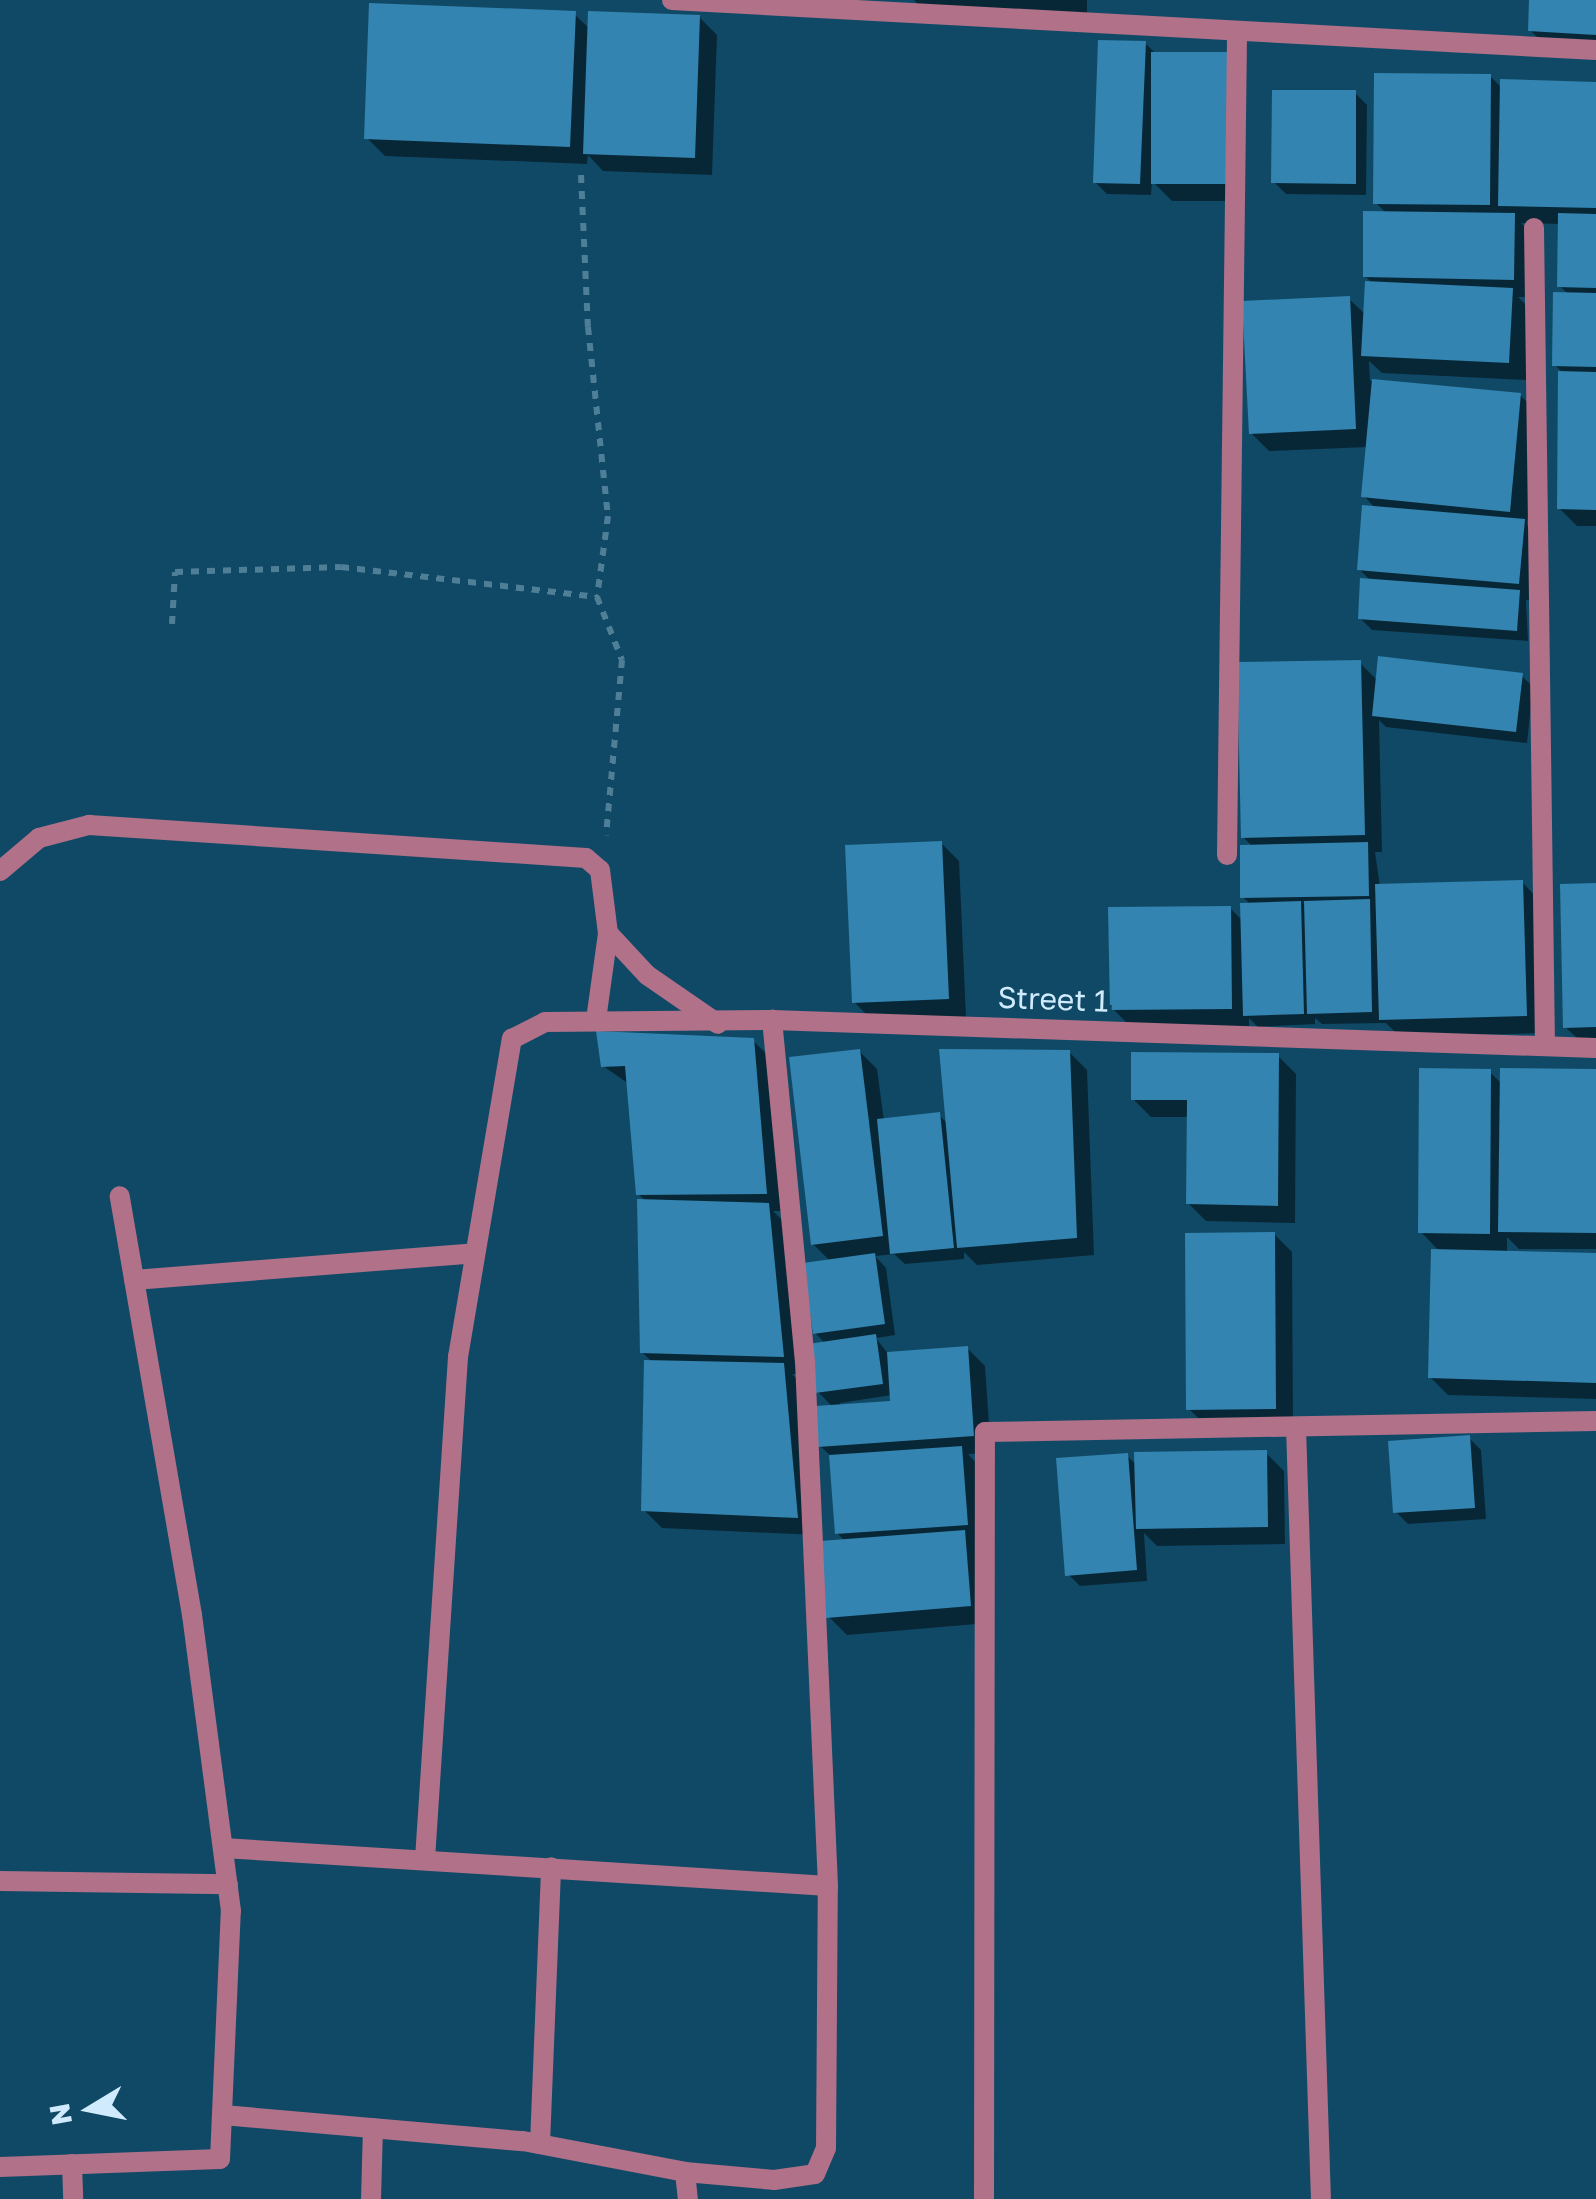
<!DOCTYPE html>
<html>
<head>
<meta charset="utf-8">
<style>
	body { margin:0 }
	#map { position:relative; width:1596px; height:2199px; overflow:hidden; background:#104966; font-family:"Golos Text",sans-serif }
	div>[style] { position:absolute }
	[style*='--x'] { left:calc(var(--x)*1px); top:calc(var(--y)*1px); width:calc(var(--w)*1px); rotate:calc(var(--a)*1deg) }
	.shadow>* { inset:0; background:#0007 }
	.building>* { inset:0; background:#3384b0 }
	.path>* { height:6px; margin-top:-3px; transform-origin:0; background:repeating-linear-gradient(90deg,#4f7e97 0 8px,transparent 0 16px) }
	.minor>* { height:20px; margin:-10px; padding:0 10px; transform-origin:10px; border-radius:10px; background:#b07189 }
	span { translate:-50% -50%; white-space:nowrap; text-align:center; line-height:1.15; -webkit-text-stroke:9px #104966; paint-order:stroke }
	.street-label { font-size:30px; color:#d0ebfd }
	.north { position:absolute; left:40px; top:2059px; width:100px; height:100px; -webkit-text-stroke:8px #104966; paint-order:stroke; rotate:260deg; font-size:28px; font-weight:700; line-height:40px; text-align:center; color:#d0ebfd }
	.north::after { content:''; display:block; margin:auto; width:35px; height:45px; background:#d0ebfd; clip-path:polygon(50% 0,100% 100%,50% 72%,0 100%) }
</style>
</head>
<body>
<div id="map">
	<div class="shadow">
		<div style="clip-path:polygon(914px 0,1087px 0,1087px 16px,923px 10px)"></div>
		<div style="clip-path:polygon(1532px 0,1596px 0,1596px 50px,1548px 48px,1530px 30px)"></div>
		<div style="clip-path:polygon(574px 14px,590px 29px,699px 17px,717px 35px,712px 175px,603px 171px,588px 155px,587px 164px,385px 156px,367px 138px)"></div>
		<div style="clip-path:polygon(1145px 43px,1156px 54px,1245px 73px,1245px 201px,1172px 201px,1152px 181px,1151px 195px,1107px 194px,1095px 182px)"></div>
		<div style="clip-path:polygon(1490px 76px,1503px 89px,1596px 84px,1596px 526px,1577px 526px,1559px 508px,1561px 371px,1555px 365px,1568px 294px,1560px 286px,1561px 224px,1521px 223px,1532px 234px,1531px 297px,1518px 297px,1530px 309px,1526px 380px,1382px 373px,1369px 361px,1370px 381px,1520px 395px,1538px 413px,1527px 525px,1542px 539px,1537px 601px,1526px 600px,1528px 641px,1372px 630px,1360px 618px,1372px 582px,1359px 569px,1376px 509px,1364px 496px,1368px 447px,1269px 451px,1251px 433px,1349px 299px,1366px 315px,1373px 284px,1365px 276px,1387px 214px,1375px 202px)"></div>
		<div style="clip-path:polygon(1355px 93px,1367px 105px,1366px 195px,1286px 194px,1274px 182px)"></div>
		<div style="clip-path:polygon(1360px 663px,1378px 681px,1521px 675px,1533px 687px,1527px 743px,1386px 727px,1379px 720px,1382px 852px,1375px 852px,1380px 887px,1522px 882px,1540px 901px,1544px 1033px,1400px 1037px,1386px 1023px,1322px 1024px,1315px 1018px,1315px 1024px,1258px 1027px,1249px 1018px,1249px 1026px,1131px 1027px,1113px 1009px,1230px 908px,1243px 921px,1251px 905px,1243px 897px,1253px 847px,1243px 837px)"></div>
		<div style="clip-path:polygon(941px 843px,959px 861px,966px 1017px,872px 1020px,854px 1002px)"></div>
		<div style="clip-path:polygon(1596px 886px,1596px 1038px,1577px 1038px,1565px 1027px)"></div>
		<div style="clip-path:polygon(752px 1040px,771px 1058px,784px 1211px,773px 1211px,786px 1224px,801px 1374px,792px 1374px,801px 1383px,815px 1535px,662px 1528px,644px 1510px,653px 1363px,642px 1352px,646px 1201px,638px 1194px,629px 1084px,603px 1066px)"></div>
		<div style="clip-path:polygon(evenodd,859px 1051px,877px 1069px,884px 1121px,939px 1115px,948px 1124px,1069px 1052px,1087px 1070px,1094px 1255px,977px 1265px,964px 1252px,964px 1259px,905px 1264px,894px 1254px,875px 1256px,886px 1268px,895px 1335px,876px 1338px,888px 1354px,967px 1348px,985px 1366px,991px 1453px,968px 1454px,979px 1466px,985px 1542px,974px 1543px,982px 1550px,988px 1623px,847px 1635px,829px 1617px,846px 1542px,837px 1533px,832px 1457px,820px 1446px,833px 1407px,818px 1392px,826px 1344px,815px 1333px,831px 1262px,813px 1244px,859px 1051px,892px 1395px,892px 1403px,841px 1407px,840px 1403px,892px 1395px)"></div>
		<div style="clip-path:polygon(1278px 1056px,1296px 1074px,1295px 1223px,1206px 1221px,1188px 1203px,1189px 1117px,1151px 1117px,1133px 1099px)"></div>
		<div style="clip-path:polygon(1489px 1071px,1502px 1084px,1596px 1072px,1596px 1249px,1519px 1249px,1507px 1237px,1507px 1253px,1596px 1256px,1596px 1399px,1448px 1395px,1430px 1377px,1440px 1252px,1421px 1232px)"></div>
		<div style="clip-path:polygon(1274px 1234px,1292px 1252px,1293px 1426px,1207px 1427px,1189px 1409px)"></div>
		<div style="clip-path:polygon(1469px 1438px,1481px 1450px,1486px 1519px,1408px 1524px,1396px 1512px)"></div>
		<div style="clip-path:polygon(1266px 1453px,1284px 1471px,1285px 1544px,1157px 1546px,1144px 1533px,1147px 1581px,1080px 1586px,1068px 1574px,1127px 1456px,1137px 1465px)"></div>
	</div>
	<div class="building">
		<div style="clip-path:polygon(1529px 0,1596px 0,1596px 35px,1528px 31px)"></div>
		<div style="clip-path:polygon(369px 3px,576px 11px,570px 147px,364px 139px)"></div>
		<div style="clip-path:polygon(588px 11px,700px 15px,695px 158px,583px 154px)"></div>
		<div style="clip-path:polygon(1098px 40px,1146px 41px,1140px 184px,1093px 183px)"></div>
		<div style="clip-path:polygon(1151px 52px,1228px 52px,1228px 184px,1151px 184px)"></div>
		<div style="clip-path:polygon(1374px 73px,1491px 74px,1490px 205px,1373px 204px)"></div>
		<div style="clip-path:polygon(1500px 79px,1596px 82px,1596px 208px,1498px 206px)"></div>
		<div style="clip-path:polygon(1272px 90px,1356px 90px,1356px 184px,1271px 183px)"></div>
		<div style="clip-path:polygon(1363px 211px,1515px 213px,1514px 280px,1363px 277px)"></div>
		<div style="clip-path:polygon(1558px 213px,1596px 214px,1596px 288px,1557px 287px)"></div>
		<div style="clip-path:polygon(1365px 281px,1513px 288px,1509px 363px,1361px 356px)"></div>
		<div style="clip-path:polygon(1553px 292px,1596px 293px,1596px 367px,1552px 366px)"></div>
		<div style="clip-path:polygon(1350px 296px,1356px 429px,1249px 434px,1242px 301px)"></div>
		<div style="clip-path:polygon(1558px 371px,1596px 372px,1596px 510px,1557px 509px)"></div>
		<div style="clip-path:polygon(1372px 379px,1521px 393px,1510px 512px,1361px 497px)"></div>
		<div style="clip-path:polygon(1362px 505px,1525px 519px,1519px 584px,1357px 570px)"></div>
		<div style="clip-path:polygon(1360px 578px,1520px 590px,1517px 631px,1358px 619px)"></div>
		<div style="clip-path:polygon(1378px 656px,1523px 673px,1516px 732px,1372px 716px)"></div>
		<div style="clip-path:polygon(1361px 660px,1365px 835px,1241px 838px,1237px 662px)"></div>
		<div style="clip-path:polygon(942px 841px,949px 999px,852px 1003px,845px 845px)"></div>
		<div style="clip-path:polygon(1368px 842px,1369px 896px,1240px 898px,1240px 845px)"></div>
		<div style="clip-path:polygon(1523px 880px,1527px 1016px,1379px 1020px,1375px 884px)"></div>
		<div style="clip-path:polygon(1596px 883px,1596px 1027px,1563px 1028px,1560px 884px)"></div>
		<div style="clip-path:polygon(1370px 899px,1372px 1012px,1307px 1014px,1304px 901px)"></div>
		<div style="clip-path:polygon(1301px 901px,1304px 1014px,1243px 1016px,1240px 903px)"></div>
		<div style="clip-path:polygon(1231px 906px,1232px 1009px,1110px 1010px,1108px 907px)"></div>
		<div style="clip-path:polygon(596px 1031px,754px 1038px,767px 1194px,636px 1195px,625px 1066px,601px 1067px)"></div>
		<div style="clip-path:polygon(860px 1049px,883px 1236px,811px 1245px,789px 1057px)"></div>
		<div style="clip-path:polygon(939px 1049px,1070px 1050px,1077px 1238px,957px 1248px)"></div>
		<div style="clip-path:polygon(1131px 1052px,1279px 1053px,1278px 1206px,1186px 1204px,1187px 1100px,1131px 1100px)"></div>
		<div style="clip-path:polygon(1419px 1068px,1491px 1069px,1490px 1234px,1418px 1233px)"></div>
		<div style="clip-path:polygon(1500px 1068px,1596px 1069px,1596px 1233px,1498px 1232px)"></div>
		<div style="clip-path:polygon(940px 1112px,954px 1248px,890px 1254px,877px 1119px)"></div>
		<div style="clip-path:polygon(637px 1199px,769px 1203px,784px 1357px,640px 1353px)"></div>
		<div style="clip-path:polygon(1275px 1232px,1276px 1409px,1186px 1410px,1185px 1233px)"></div>
		<div style="clip-path:polygon(1431px 1249px,1596px 1253px,1596px 1383px,1428px 1378px)"></div>
		<div style="clip-path:polygon(875px 1253px,885px 1324px,813px 1334px,803px 1263px)"></div>
		<div style="clip-path:polygon(876px 1334px,883px 1384px,815px 1393px,808px 1344px)"></div>
		<div style="clip-path:polygon(968px 1346px,974px 1436px,818px 1447px,815px 1406px,890px 1401px,887px 1352px)"></div>
		<div style="clip-path:polygon(644px 1360px,784px 1363px,798px 1518px,641px 1511px)"></div>
		<div style="clip-path:polygon(1470px 1435px,1475px 1508px,1393px 1513px,1388px 1441px)"></div>
		<div style="clip-path:polygon(962px 1446px,968px 1525px,835px 1534px,829px 1455px)"></div>
		<div style="clip-path:polygon(1267px 1450px,1268px 1527px,1136px 1529px,1134px 1452px)"></div>
		<div style="clip-path:polygon(1128px 1453px,1137px 1570px,1065px 1576px,1056px 1458px)"></div>
		<div style="clip-path:polygon(965px 1530px,971px 1606px,826px 1618px,820px 1541px)"></div>
	</div>
	<div class="path">
		<div style="--x:581;--y:175;--w:152;--a:87.4"></div>
		<div style="--x:588;--y:327;--w:190;--a:84"></div>
		<div style="--x:608;--y:516;--w:82;--a:97.7"></div>
		<div style="--x:597;--y:597;--w:68;--a:68.4"></div>
		<div style="--x:622;--y:660;--w:176;--a:95.2"></div>
		<div style="--x:172;--y:624;--w:52;--a:-86.7"></div>
		<div style="--x:175;--y:572;--w:166;--a:-1.7"></div>
		<div style="--x:341;--y:567;--w:258;--a:6.7"></div>
	</div>
	<div class="minor">
		<div style="--x:672;--y:0;--w:925;--a:3.1"></div>
		<div style="--x:1534;--y:228;--w:816;--a:89.23"></div>
		<div style="--x:1227;--y:855;--w:824;--a:-89.3"></div>
		<div style="--x:0;--y:871;--w:51;--a:-40.2"></div>
		<div style="--x:39;--y:838;--w:52;--a:-14.6"></div>
		<div style="--x:89;--y:825;--w:498;--a:3.8"></div>
		<div style="--x:586;--y:858;--w:18;--a:41"></div>
		<div style="--x:600;--y:870;--w:64;--a:82.8"></div>
		<div style="--x:608;--y:933;--w:57;--a:47.1"></div>
		<div style="--x:647;--y:975;--w:86;--a:34.6"></div>
		<div style="--x:596;--y:1020;--w:88;--a:-82.1"></div>
		<div style="--x:134;--y:1280;--w:342;--a:-4.5"></div>
		<div style="--x:1296;--y:1427;--w:772;--a:88.15"></div>
		<div style="--x:223;--y:1848;--w:606;--a:3.59"></div>
		<div style="--x:425;--y:1859;--w:503;--a:-86.24"></div>
		<div style="--x:458;--y:1357;--w:323;--a:-80.4"></div>
		<div style="--x:512;--y:1039;--w:37;--a:-27"></div>
		<div style="--x:545;--y:1022;--w:227;--a:-0.5"></div>
		<div style="--x:772;--y:1020;--w:824;--a:1.95"></div>
		<div style="--x:0;--y:1881;--w:228;--a:0.8"></div>
		<div style="--x:223;--y:2115;--w:301;--a:5"></div>
		<div style="--x:523;--y:2141;--w:165;--a:10.8"></div>
		<div style="--x:685;--y:2172;--w:89;--a:5.1"></div>
		<div style="--x:774;--y:2180;--w:41;--a:-8.3"></div>
		<div style="--x:815;--y:2174;--w:28;--a:-67"></div>
		<div style="--x:826;--y:2148;--w:262;--a:-89.6"></div>
		<div style="--x:828;--y:1886;--w:525;--a:-92.51"></div>
		<div style="--x:805;--y:1362;--w:344;--a:-95.5"></div>
		<div style="--x:540;--y:2144;--w:277;--a:-87.7"></div>
		<div style="--x:72;--y:2164;--w:35;--a:88"></div>
		<div style="--x:0;--y:2167;--w:220;--a:-2.1"></div>
		<div style="--x:220;--y:2159;--w:248;--a:-87.5"></div>
		<div style="--x:231;--y:1911;--w:299;--a:-97.5"></div>
		<div style="--x:192;--y:1615;--w:425;--a:-99.8"></div>
		<div style="--x:685;--y:2172;--w:27;--a:84"></div>
		<div style="--x:371;--y:2199;--w:71;--a:-88.4"></div>
		<div style="--x:984;--y:2199;--w:767;--a:-89.93"></div>
		<div style="--x:985;--y:1432;--w:611;--a:-1.03"></div>
	</div>
	<div class="street-label">
		<span style="left:1053px;top:999px;rotate:2deg">Street 1</span>
	</div>
	<div class="north">N</div>
</div>
</body>
</html>
